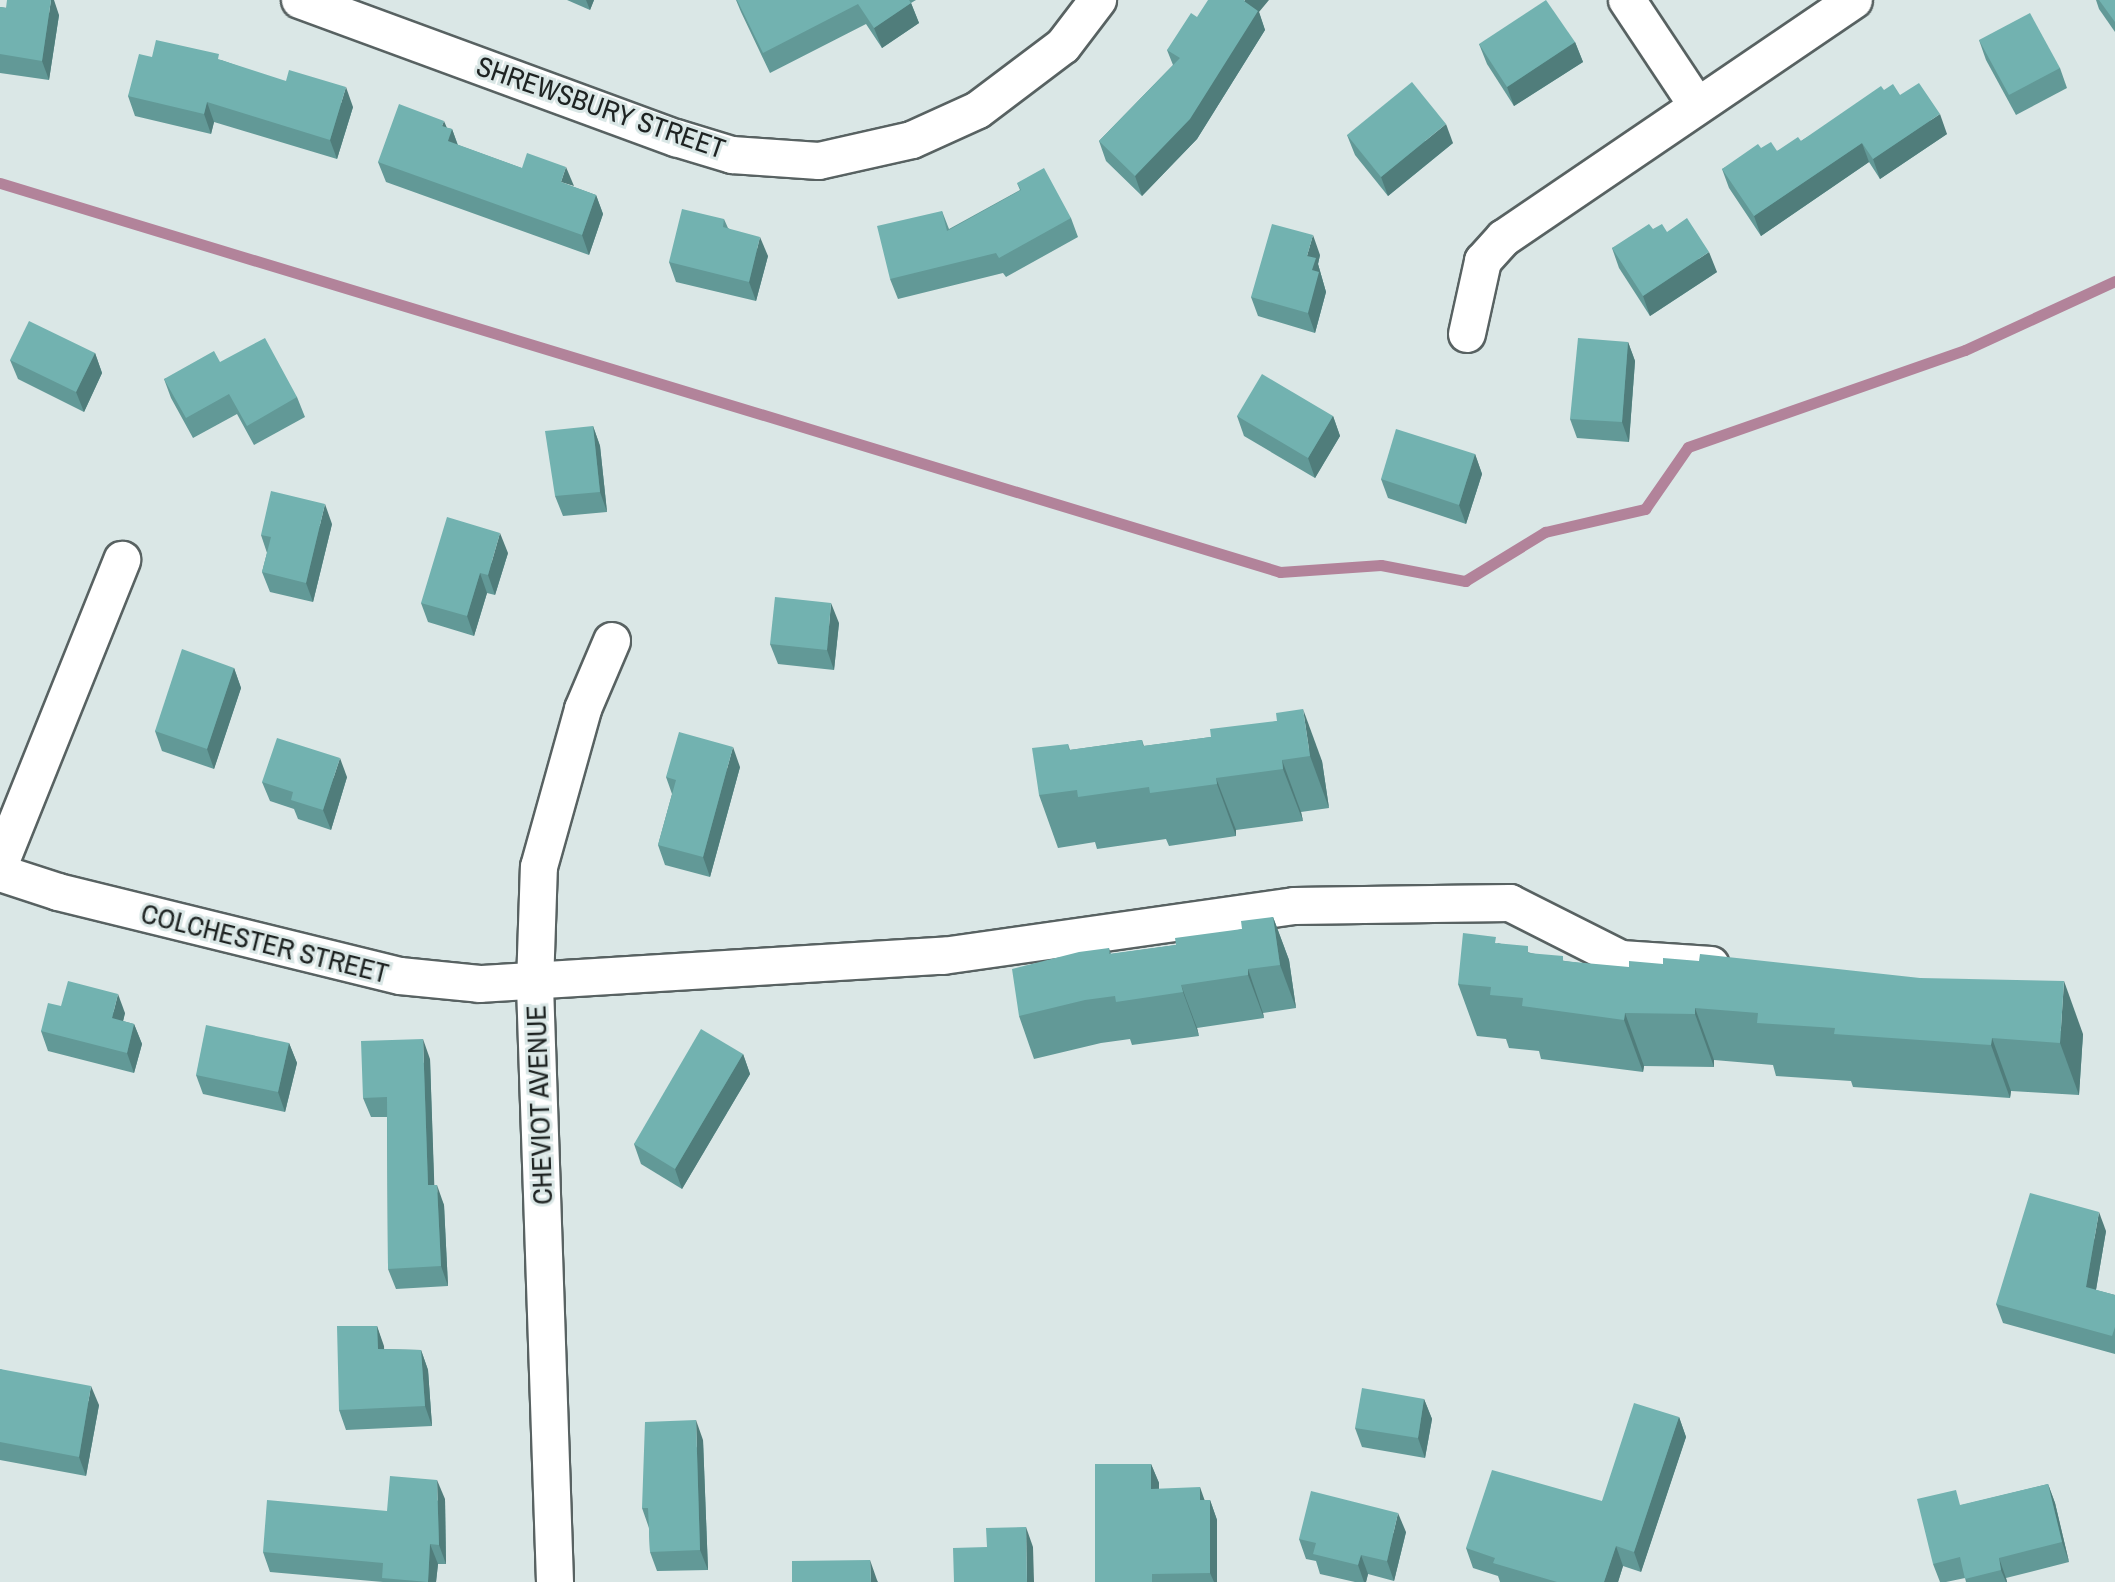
<!DOCTYPE html>
<html>
<head>
<meta charset="utf-8">
<style>
	body { margin:0 }
	#map { position:relative; width:2115px; height:1582px; overflow:hidden; background:#dae7e6; font-family:"Archivo Narrow",sans-serif }
	div>[style] { position:absolute }
	[style*='--x'] { left:calc(var(--x)*1px); top:calc(var(--y)*1px); width:calc(var(--w)*1px); rotate:calc(var(--a)*1deg) }
	.stream>* { height:11px; margin:-5.5px; padding:0 5.5px; transform-origin:5.5px; border-radius:5.5px; background:#b2839a }
	.roads { filter:drop-shadow(2px 0 #586262) drop-shadow(-2px 0 #586262) drop-shadow(0 2px #586262) drop-shadow(0 -2px #586262) }
	.minor>* { height:36px; margin:-18px; padding:0 18px; transform-origin:18px; border-radius:18px; background:#fff }
	.wall>* { inset:0; background:#629997 }
	.shaded-wall>* { inset:0; background:#507d7b }
	.building>* { inset:0; background:#72b2b0 }
	span { translate:-50% -50%; white-space:nowrap; text-align:center; line-height:1.15; -webkit-text-stroke:6px #dae7e6; paint-order:stroke }
	.street-label { font-size:28px; color:#1e2322 }
</style>
</head>
<body>
<div id="map">
	<div class="stream">
		<div style="--x:0;--y:183;--w:1338;--a:16.9"></div>
		<div style="--x:1280;--y:572;--w:101;--a:-4"></div>
		<div style="--x:1381;--y:565;--w:86;--a:10.8"></div>
		<div style="--x:1465;--y:581;--w:94;--a:-31.5"></div>
		<div style="--x:1545;--y:532;--w:103;--a:-13"></div>
		<div style="--x:1645;--y:509;--w:75;--a:-55.3"></div>
		<div style="--x:1688;--y:447;--w:293;--a:-19.3"></div>
		<div style="--x:1965;--y:350;--w:165;--a:-24.7"></div>
	</div>
	<div class="roads">
		<div class="minor">
			<div style="--x:300;--y:0;--w:401;--a:20.2"></div>
			<div style="--x:676;--y:138;--w:59;--a:16.9"></div>
			<div style="--x:732;--y:155;--w:87;--a:3.9"></div>
			<div style="--x:819;--y:161;--w:95;--a:-12.7"></div>
			<div style="--x:912;--y:140;--w:72;--a:-24.4"></div>
			<div style="--x:978;--y:110;--w:106;--a:-37"></div>
			<div style="--x:1063;--y:46;--w:58;--a:-52.7"></div>
			<div style="--x:1627;--y:0;--w:125;--a:56.4"></div>
			<div style="--x:1467;--y:334;--w:75;--a:-77.6"></div>
			<div style="--x:1483;--y:261;--w:31;--a:-48"></div>
			<div style="--x:1504;--y:238;--w:423;--a:-34.2"></div>
			<div style="--x:0;--y:864;--w:328;--a:-68.1"></div>
			<div style="--x:0;--y:873;--w:61;--a:18.1"></div>
			<div style="--x:58;--y:892;--w:352;--a:13.8"></div>
			<div style="--x:400;--y:976;--w:80;--a:5.7"></div>
			<div style="--x:480;--y:984;--w:464;--a:-3.5"></div>
			<div style="--x:943;--y:956;--w:355;--a:-8.1"></div>
			<div style="--x:1294;--y:906;--w:216;--a:-0.8"></div>
			<div style="--x:1510;--y:903;--w:124;--a:26.8"></div>
			<div style="--x:1621;--y:959;--w:90;--a:3.8"></div>
			<div style="--x:555;--y:1582;--w:597;--a:-91.92"></div>
			<div style="--x:535;--y:985;--w:118;--a:-88.1"></div>
			<div style="--x:539;--y:867;--w:164;--a:-74.4"></div>
			<div style="--x:583;--y:709;--w:74;--a:-66.9"></div>
		</div>
	</div>
	<div class="wall">
		<div style="clip-path:polygon(567px 0,594px 0,590px 10px)"></div>
		<div style="clip-path:polygon(736px 0,916px 0,911px 3px,919px 23px,882px 48px,866px 24px,770px 73px,741px 12px)"></div>
		<div style="clip-path:polygon(2096px 0,2115px 0,2115px 32px,2099px 9px)"></div>
		<div style="clip-path:polygon(0 7px,59px 15px,49px 80px,0 73px)"></div>
		<div style="clip-path:polygon(1259px 12px,1265px 30px,1197px 139px,1142px 196px,1106px 161px,1099px 141px,1173px 65px,1167px 50px)"></div>
		<div style="clip-path:polygon(1979px 40px,2060px 68px,2067px 88px,2016px 115px,1986px 60px)"></div>
		<div style="clip-path:polygon(1575px 42px,1583px 62px,1514px 106px,1487px 64px,1479px 44px)"></div>
		<div style="clip-path:polygon(152px 57px,221px 60px,353px 107px,337px 159px,214px 122px,211px 134px,135px 116px,128px 96px)"></div>
		<div style="clip-path:polygon(1884px 90px,1900px 95px,1947px 134px,1880px 179px,1869px 162px,1761px 236px,1729px 188px,1722px 169px,1761px 148px,1777px 151px,1801px 141px)"></div>
		<div style="clip-path:polygon(447px 128px,452px 129px,458px 145px,596px 195px,603px 214px,589px 255px,386px 182px,378px 162px)"></div>
		<div style="clip-path:polygon(1347px 135px,1453px 143px,1388px 196px,1355px 155px)"></div>
		<div style="clip-path:polygon(1017px 183px,1071px 218px,1078px 237px,1006px 277px,1003px 273px,898px 299px,890px 279px,942px 211px,949px 229px,1020px 190px)"></div>
		<div style="clip-path:polygon(724px 219px,728px 228px,768px 256px,756px 301px,676px 282px,669px 262px)"></div>
		<div style="clip-path:polygon(1653px 229px,1717px 272px,1650px 316px,1619px 268px,1612px 248px)"></div>
		<div style="clip-path:polygon(1320px 255px,1318px 264px,1326px 292px,1315px 333px,1258px 316px,1251px 297px)"></div>
		<div style="clip-path:polygon(1628px 342px,1635px 361px,1629px 442px,1577px 438px,1570px 419px)"></div>
		<div style="clip-path:polygon(95px 353px,102px 373px,84px 412px,18px 379px,10px 360px)"></div>
		<div style="clip-path:polygon(220px 362px,297px 397px,305px 417px,254px 445px,237px 414px,193px 438px,171px 398px,164px 379px)"></div>
		<div style="clip-path:polygon(1237px 416px,1333px 416px,1340px 436px,1315px 478px,1244px 436px)"></div>
		<div style="clip-path:polygon(593px 426px,600px 446px,607px 512px,563px 516px,555px 496px)"></div>
		<div style="clip-path:polygon(1475px 454px,1482px 474px,1466px 524px,1388px 498px,1381px 479px)"></div>
		<div style="clip-path:polygon(332px 524px,313px 602px,270px 592px,262px 572px,267px 553px,261px 535px)"></div>
		<div style="clip-path:polygon(508px 553px,495px 595px,487px 593px,474px 636px,428px 622px,421px 603px)"></div>
		<div style="clip-path:polygon(839px 623px,834px 670px,778px 664px,770px 644px)"></div>
		<div style="clip-path:polygon(234px 668px,241px 688px,214px 769px,162px 751px,155px 731px)"></div>
		<div style="clip-path:polygon(1277px 721px,1322px 761px,1329px 808px,1301px 812px,1303px 821px,1236px 830px,1236px 836px,1169px 846px,1166px 839px,1097px 849px,1095px 842px,1058px 848px,1039px 795px,1068px 744px,1070px 750px,1142px 740px,1144px 746px,1211px 737px)"></div>
		<div style="clip-path:polygon(740px 767px,710px 877px,665px 865px,658px 845px,672px 794px,666px 777px)"></div>
		<div style="clip-path:polygon(347px 777px,331px 830px,298px 819px,294px 809px,270px 801px,262px 782px)"></div>
		<div style="clip-path:polygon(1273px 917px,1289px 960px,1296px 1008px,1263px 1013px,1264px 1018px,1197px 1028px,1199px 1036px,1132px 1045px,1130px 1039px,1101px 1043px,1034px 1059px,1019px 1016px,1109px 948px,1111px 954px,1176px 945px,1242px 929px)"></div>
		<div style="clip-path:polygon(1498px 943px,1531px 953px,1565px 961px,2083px 1034px,2079px 1095px,2011px 1091px,2010px 1098px,1853px 1087px,1851px 1081px,1776px 1076px,1773px 1065px,1714px 1060px,1714px 1067px,1644px 1066px,1643px 1072px,1541px 1059px,1539px 1051px,1509px 1048px,1506px 1039px,1477px 1036px,1458px 984px)"></div>
		<div style="clip-path:polygon(61px 1006px,125px 1013px,123px 1021px,134px 1024px,142px 1044px,134px 1073px,48px 1051px,41px 1031px)"></div>
		<div style="clip-path:polygon(289px 1043px,297px 1063px,285px 1112px,203px 1094px,196px 1075px)"></div>
		<div style="clip-path:polygon(743px 1054px,750px 1074px,682px 1189px,641px 1164px,634px 1144px)"></div>
		<div style="clip-path:polygon(430px 1059px,434px 1185px,444px 1205px,448px 1286px,396px 1289px,388px 1269px,387px 1117px,371px 1117px,363px 1098px)"></div>
		<div style="clip-path:polygon(2106px 1231px,2096px 1290px,2115px 1295px,2115px 1354px,2003px 1323px,1996px 1304px)"></div>
		<div style="clip-path:polygon(377px 1326px,384px 1349px,421px 1350px,428px 1370px,432px 1426px,346px 1430px,339px 1410px)"></div>
		<div style="clip-path:polygon(0 1369px,99px 1405px,86px 1476px,0 1460px)"></div>
		<div style="clip-path:polygon(1424px 1399px,1432px 1419px,1425px 1458px,1362px 1447px,1355px 1428px)"></div>
		<div style="clip-path:polygon(1679px 1417px,1686px 1437px,1641px 1572px,1623px 1566px,1618px 1582px,1500px 1582px,1498px 1576px,1473px 1568px,1466px 1548px,1602px 1501px)"></div>
		<div style="clip-path:polygon(703px 1440px,708px 1570px,657px 1571px,650px 1552px,649px 1528px,642px 1508px)"></div>
		<div style="clip-path:polygon(1151px 1464px,1159px 1483px,1159px 1489px,1205px 1500px,1210px 1500px,1217px 1520px,1217px 1582px,1095px 1582px)"></div>
		<div style="clip-path:polygon(2048px 1484px,2055px 1503px,2069px 1562px,2006px 1578px,2007px 1582px,1966px 1582px,1965px 1578px,1946px 1582px,1940px 1582px,1933px 1564px,1962px 1505px)"></div>
		<div style="clip-path:polygon(445px 1499px,446px 1564px,438px 1564px,436px 1582px,383px 1582px,270px 1572px,263px 1552px,387px 1511px)"></div>
		<div style="clip-path:polygon(1406px 1532px,1394px 1581px,1368px 1574px,1366px 1582px,1355px 1582px,1320px 1574px,1316px 1561px,1306px 1559px,1299px 1539px)"></div>
	</div>
	<div class="shaded-wall">
		<div style="clip-path:polygon(51px 0,54px 0,59px 15px,49px 80px,42px 61px)"></div>
		<div style="clip-path:polygon(586px 0,594px 0,590px 10px)"></div>
		<div style="clip-path:polygon(1245px 0,1269px 0,1259px 12px,1265px 30px,1197px 139px,1142px 196px,1135px 176px)"></div>
		<div style="clip-path:polygon(911px 3px,919px 23px,882px 48px,874px 28px)"></div>
		<div style="clip-path:polygon(1575px 42px,1583px 62px,1514px 106px,1507px 87px)"></div>
		<div style="clip-path:polygon(346px 87px,353px 107px,337px 159px,330px 140px)"></div>
		<div style="clip-path:polygon(207px 102px,214px 122px,211px 134px,204px 114px)"></div>
		<div style="clip-path:polygon(1940px 114px,1947px 134px,1880px 179px,1873px 159px)"></div>
		<div style="clip-path:polygon(444px 121px,450px 135px,452px 129px,459px 149px,455px 161px,442px 126px)"></div>
		<div style="clip-path:polygon(1446px 124px,1453px 143px,1388px 196px,1381px 177px)"></div>
		<div style="clip-path:polygon(1862px 143px,1869px 162px,1761px 236px,1754px 216px)"></div>
		<div style="clip-path:polygon(566px 167px,574px 186px,561px 182px)"></div>
		<div style="clip-path:polygon(596px 195px,603px 214px,589px 255px,582px 235px)"></div>
		<div style="clip-path:polygon(1313px 235px,1320px 255px,1318px 264px,1326px 292px,1315px 333px,1308px 313px,1307px 256px)"></div>
		<div style="clip-path:polygon(760px 237px,768px 256px,756px 301px,749px 282px)"></div>
		<div style="clip-path:polygon(1709px 252px,1717px 272px,1650px 316px,1643px 296px)"></div>
		<div style="clip-path:polygon(1628px 342px,1635px 361px,1629px 442px,1622px 422px)"></div>
		<div style="clip-path:polygon(95px 353px,102px 373px,84px 412px,76px 392px)"></div>
		<div style="clip-path:polygon(1333px 416px,1340px 436px,1315px 478px,1308px 458px)"></div>
		<div style="clip-path:polygon(593px 426px,600px 446px,607px 512px,600px 492px)"></div>
		<div style="clip-path:polygon(1475px 454px,1482px 474px,1466px 524px,1459px 505px)"></div>
		<div style="clip-path:polygon(325px 504px,332px 524px,313px 602px,306px 583px)"></div>
		<div style="clip-path:polygon(500px 533px,508px 553px,495px 595px,488px 575px)"></div>
		<div style="clip-path:polygon(480px 573px,487px 593px,474px 636px,467px 616px)"></div>
		<div style="clip-path:polygon(831px 603px,839px 623px,834px 670px,827px 650px)"></div>
		<div style="clip-path:polygon(234px 668px,241px 688px,214px 769px,207px 749px)"></div>
		<div style="clip-path:polygon(1303px 709px,1322px 761px,1329px 808px,1310px 756px)"></div>
		<div style="clip-path:polygon(733px 747px,740px 767px,710px 877px,703px 857px)"></div>
		<div style="clip-path:polygon(340px 758px,347px 777px,331px 830px,323px 810px)"></div>
		<div style="clip-path:polygon(1282px 760px,1301px 812px,1303px 821px,1283px 769px)"></div>
		<div style="clip-path:polygon(1216px 778px,1236px 830px,1236px 836px,1217px 784px)"></div>
		<div style="clip-path:polygon(1273px 917px,1289px 960px,1296px 1008px,1280px 965px)"></div>
		<div style="clip-path:polygon(1248px 969px,1263px 1013px,1264px 1018px,1248px 975px)"></div>
		<div style="clip-path:polygon(2064px 981px,2083px 1034px,2079px 1095px,2060px 1043px)"></div>
		<div style="clip-path:polygon(1181px 985px,1197px 1028px,1199px 1036px,1183px 992px)"></div>
		<div style="clip-path:polygon(118px 994px,125px 1013px,119px 1038px,112px 1018px)"></div>
		<div style="clip-path:polygon(1695px 1008px,1714px 1060px,1714px 1067px,1695px 1014px)"></div>
		<div style="clip-path:polygon(1625px 1013px,1644px 1066px,1643px 1072px,1624px 1020px)"></div>
		<div style="clip-path:polygon(134px 1024px,142px 1044px,134px 1073px,127px 1053px)"></div>
		<div style="clip-path:polygon(1992px 1038px,2011px 1091px,2010px 1098px,1991px 1045px)"></div>
		<div style="clip-path:polygon(423px 1039px,430px 1059px,435px 1205px,428px 1185px)"></div>
		<div style="clip-path:polygon(289px 1043px,297px 1063px,285px 1112px,278px 1092px)"></div>
		<div style="clip-path:polygon(743px 1054px,750px 1074px,682px 1189px,675px 1169px)"></div>
		<div style="clip-path:polygon(437px 1185px,444px 1205px,448px 1286px,441px 1266px)"></div>
		<div style="clip-path:polygon(2099px 1212px,2106px 1231px,2093px 1307px,2086px 1287px)"></div>
		<div style="clip-path:polygon(377px 1326px,384px 1346px,385px 1369px,378px 1349px)"></div>
		<div style="clip-path:polygon(421px 1350px,428px 1370px,432px 1426px,425px 1406px)"></div>
		<div style="clip-path:polygon(91px 1386px,99px 1405px,86px 1476px,79px 1457px)"></div>
		<div style="clip-path:polygon(1424px 1399px,1432px 1419px,1425px 1458px,1418px 1438px)"></div>
		<div style="clip-path:polygon(1679px 1417px,1686px 1437px,1641px 1572px,1634px 1552px)"></div>
		<div style="clip-path:polygon(696px 1420px,703px 1440px,708px 1570px,700px 1550px)"></div>
		<div style="clip-path:polygon(1151px 1464px,1159px 1483px,1159px 1509px,1151px 1489px)"></div>
		<div style="clip-path:polygon(437px 1480px,445px 1499px,446px 1564px,439px 1545px)"></div>
		<div style="clip-path:polygon(2048px 1484px,2055px 1503px,2069px 1562px,2062px 1542px)"></div>
		<div style="clip-path:polygon(1200px 1487px,1207px 1507px,1200px 1500px)"></div>
		<div style="clip-path:polygon(1210px 1500px,1217px 1520px,1217px 1582px,1214px 1582px,1210px 1573px)"></div>
		<div style="clip-path:polygon(1398px 1513px,1406px 1532px,1394px 1581px,1387px 1561px)"></div>
		<div style="clip-path:polygon(1026px 1527px,1033px 1547px,1034px 1582px,1027px 1582px)"></div>
		<div style="clip-path:polygon(430px 1544px,438px 1564px,436px 1582px,428px 1582px)"></div>
		<div style="clip-path:polygon(1616px 1546px,1623px 1566px,1618px 1582px,1604px 1582px)"></div>
		<div style="clip-path:polygon(1361px 1555px,1368px 1574px,1366px 1582px,1364px 1582px,1358px 1565px)"></div>
		<div style="clip-path:polygon(1999px 1558px,2006px 1578px,2007px 1582px,2006px 1582px,2001px 1570px)"></div>
		<div style="clip-path:polygon(870px 1560px,877px 1580px,878px 1582px,871px 1582px)"></div>
	</div>
	<div class="building">
		<div style="clip-path:polygon(7px 0,51px 0,42px 61px,0 54px,0 7px,6px 8px)"></div>
		<div style="clip-path:polygon(737px 0,909px 0,911px 3px,874px 28px,858px 4px,763px 53px)"></div>
		<div style="clip-path:polygon(1208px 0,1245px 0,1244px 1px,1258px 11px,1190px 119px,1135px 176px,1099px 141px,1180px 58px,1167px 50px,1191px 13px,1197px 17px)"></div>
		<div style="clip-path:polygon(1546px 0,1575px 42px,1507px 87px,1479px 44px)"></div>
		<div style="clip-path:polygon(2099px 0,2115px 0,2115px 22px)"></div>
		<div style="clip-path:polygon(2030px 13px,2060px 68px,2009px 95px,1979px 40px)"></div>
		<div style="clip-path:polygon(156px 40px,219px 54px,218px 59px,286px 81px,289px 70px,346px 87px,330px 140px,207px 102px,204px 114px,128px 96px,139px 54px,152px 57px)"></div>
		<div style="clip-path:polygon(1412px 82px,1446px 124px,1381px 177px,1347px 135px)"></div>
		<div style="clip-path:polygon(1919px 83px,1940px 114px,1873px 159px,1862px 143px,1754px 216px,1722px 169px,1758px 144px,1761px 148px,1771px 142px,1777px 151px,1798px 137px,1801px 141px,1881px 86px,1884px 90px,1893px 84px,1900px 95px)"></div>
		<div style="clip-path:polygon(399px 104px,444px 121px,442px 126px,452px 129px,448px 141px,522px 168px,527px 153px,566px 167px,561px 182px,596px 195px,582px 235px,378px 162px)"></div>
		<div style="clip-path:polygon(1044px 168px,1071px 218px,999px 258px,996px 253px,890px 279px,877px 226px,942px 211px,947px 231px,1021px 190px,1017px 183px)"></div>
		<div style="clip-path:polygon(682px 209px,724px 219px,723px 227px,760px 237px,749px 282px,669px 262px)"></div>
		<div style="clip-path:polygon(1687px 218px,1709px 252px,1643px 296px,1612px 248px,1649px 224px,1653px 229px,1662px 224px,1667px 232px)"></div>
		<div style="clip-path:polygon(1272px 224px,1313px 235px,1307px 256px,1316px 258px,1312px 270px,1319px 272px,1308px 313px,1251px 297px)"></div>
		<div style="clip-path:polygon(29px 321px,95px 353px,76px 392px,10px 360px)"></div>
		<div style="clip-path:polygon(265px 338px,297px 397px,247px 426px,229px 394px,186px 418px,164px 379px,214px 351px,220px 362px)"></div>
		<div style="clip-path:polygon(1578px 338px,1628px 342px,1622px 422px,1570px 419px)"></div>
		<div style="clip-path:polygon(1262px 374px,1333px 416px,1308px 458px,1237px 416px)"></div>
		<div style="clip-path:polygon(593px 426px,600px 492px,555px 496px,545px 431px)"></div>
		<div style="clip-path:polygon(1396px 429px,1475px 454px,1459px 505px,1381px 479px)"></div>
		<div style="clip-path:polygon(271px 491px,325px 504px,306px 583px,262px 572px,271px 537px,261px 535px)"></div>
		<div style="clip-path:polygon(447px 517px,500px 533px,488px 575px,480px 573px,467px 616px,421px 603px)"></div>
		<div style="clip-path:polygon(775px 597px,831px 603px,827px 650px,770px 644px)"></div>
		<div style="clip-path:polygon(182px 649px,234px 668px,207px 749px,155px 731px)"></div>
		<div style="clip-path:polygon(1303px 709px,1310px 756px,1282px 760px,1283px 769px,1216px 778px,1217px 784px,1150px 793px,1149px 787px,1078px 797px,1077px 790px,1039px 795px,1032px 748px,1068px 744px,1069px 750px,1142px 740px,1143px 746px,1211px 737px,1210px 729px,1277px 721px,1276px 713px)"></div>
		<div style="clip-path:polygon(679px 732px,733px 747px,703px 857px,658px 845px,676px 780px,666px 777px)"></div>
		<div style="clip-path:polygon(277px 738px,340px 758px,323px 810px,291px 800px,293px 792px,262px 782px)"></div>
		<div style="clip-path:polygon(1273px 917px,1280px 965px,1248px 969px,1248px 975px,1181px 985px,1183px 992px,1116px 1002px,1115px 996px,1085px 1000px,1019px 1016px,1012px 969px,1079px 952px,1109px 948px,1109px 954px,1176px 945px,1175px 938px,1242px 929px,1241px 921px)"></div>
		<div style="clip-path:polygon(1463px 933px,1496px 937px,1495px 943px,1528px 946px,1528px 953px,1563px 956px,1563px 961px,1629px 967px,1629px 961px,1663px 964px,1663px 958px,1699px 961px,1700px 954px,1920px 978px,2064px 981px,2060px 1043px,1992px 1038px,1991px 1045px,1834px 1034px,1835px 1028px,1757px 1023px,1758px 1013px,1695px 1008px,1695px 1014px,1625px 1013px,1624px 1020px,1522px 1006px,1523px 998px,1490px 995px,1491px 987px,1458px 984px)"></div>
		<div style="clip-path:polygon(68px 981px,118px 994px,112px 1018px,134px 1024px,127px 1053px,41px 1031px,48px 1003px,61px 1006px)"></div>
		<div style="clip-path:polygon(206px 1025px,289px 1043px,278px 1092px,196px 1075px)"></div>
		<div style="clip-path:polygon(701px 1029px,743px 1054px,675px 1169px,634px 1144px)"></div>
		<div style="clip-path:polygon(423px 1039px,428px 1185px,437px 1185px,441px 1266px,388px 1269px,387px 1097px,363px 1098px,361px 1041px)"></div>
		<div style="clip-path:polygon(2030px 1193px,2099px 1212px,2086px 1287px,2115px 1295px,2115px 1327px,2112px 1336px,1996px 1304px)"></div>
		<div style="clip-path:polygon(337px 1326px,377px 1326px,378px 1349px,421px 1350px,425px 1406px,339px 1410px)"></div>
		<div style="clip-path:polygon(0 1369px,91px 1386px,79px 1457px,0 1442px)"></div>
		<div style="clip-path:polygon(1362px 1388px,1424px 1399px,1418px 1438px,1355px 1428px)"></div>
		<div style="clip-path:polygon(1634px 1403px,1679px 1417px,1634px 1552px,1616px 1546px,1604px 1582px,1557px 1582px,1493px 1563px,1495px 1558px,1466px 1548px,1492px 1470px,1602px 1501px)"></div>
		<div style="clip-path:polygon(696px 1420px,700px 1550px,650px 1552px,648px 1508px,642px 1508px,645px 1422px)"></div>
		<div style="clip-path:polygon(1095px 1464px,1151px 1464px,1151px 1489px,1200px 1487px,1200px 1500px,1210px 1500px,1210px 1573px,1152px 1574px,1152px 1582px,1095px 1582px)"></div>
		<div style="clip-path:polygon(390px 1476px,437px 1480px,439px 1545px,430px 1544px,428px 1582px,382px 1578px,383px 1563px,263px 1552px,267px 1500px,387px 1511px)"></div>
		<div style="clip-path:polygon(2048px 1484px,2062px 1542px,1999px 1558px,2001px 1570px,1965px 1579px,1960px 1557px,1933px 1564px,1917px 1499px,1956px 1490px,1960px 1505px)"></div>
		<div style="clip-path:polygon(1311px 1491px,1398px 1513px,1387px 1561px,1361px 1555px,1358px 1565px,1313px 1554px,1316px 1543px,1299px 1539px)"></div>
		<div style="clip-path:polygon(1026px 1527px,1027px 1582px,954px 1582px,953px 1548px,987px 1547px,986px 1528px)"></div>
		<div style="clip-path:polygon(870px 1560px,871px 1582px,792px 1582px,792px 1561px)"></div>
	</div>
	<div class="street-label">
		<span style="left:601px;top:107px;rotate:19deg">SHREWSBURY STREET</span>
		<span style="left:265px;top:943px;rotate:14deg">COLCHESTER STREET</span>
		<span style="left:539px;top:1105px;rotate:-92deg">CHEVIOT AVENUE</span>
	</div>
</div>
</body>
</html>
